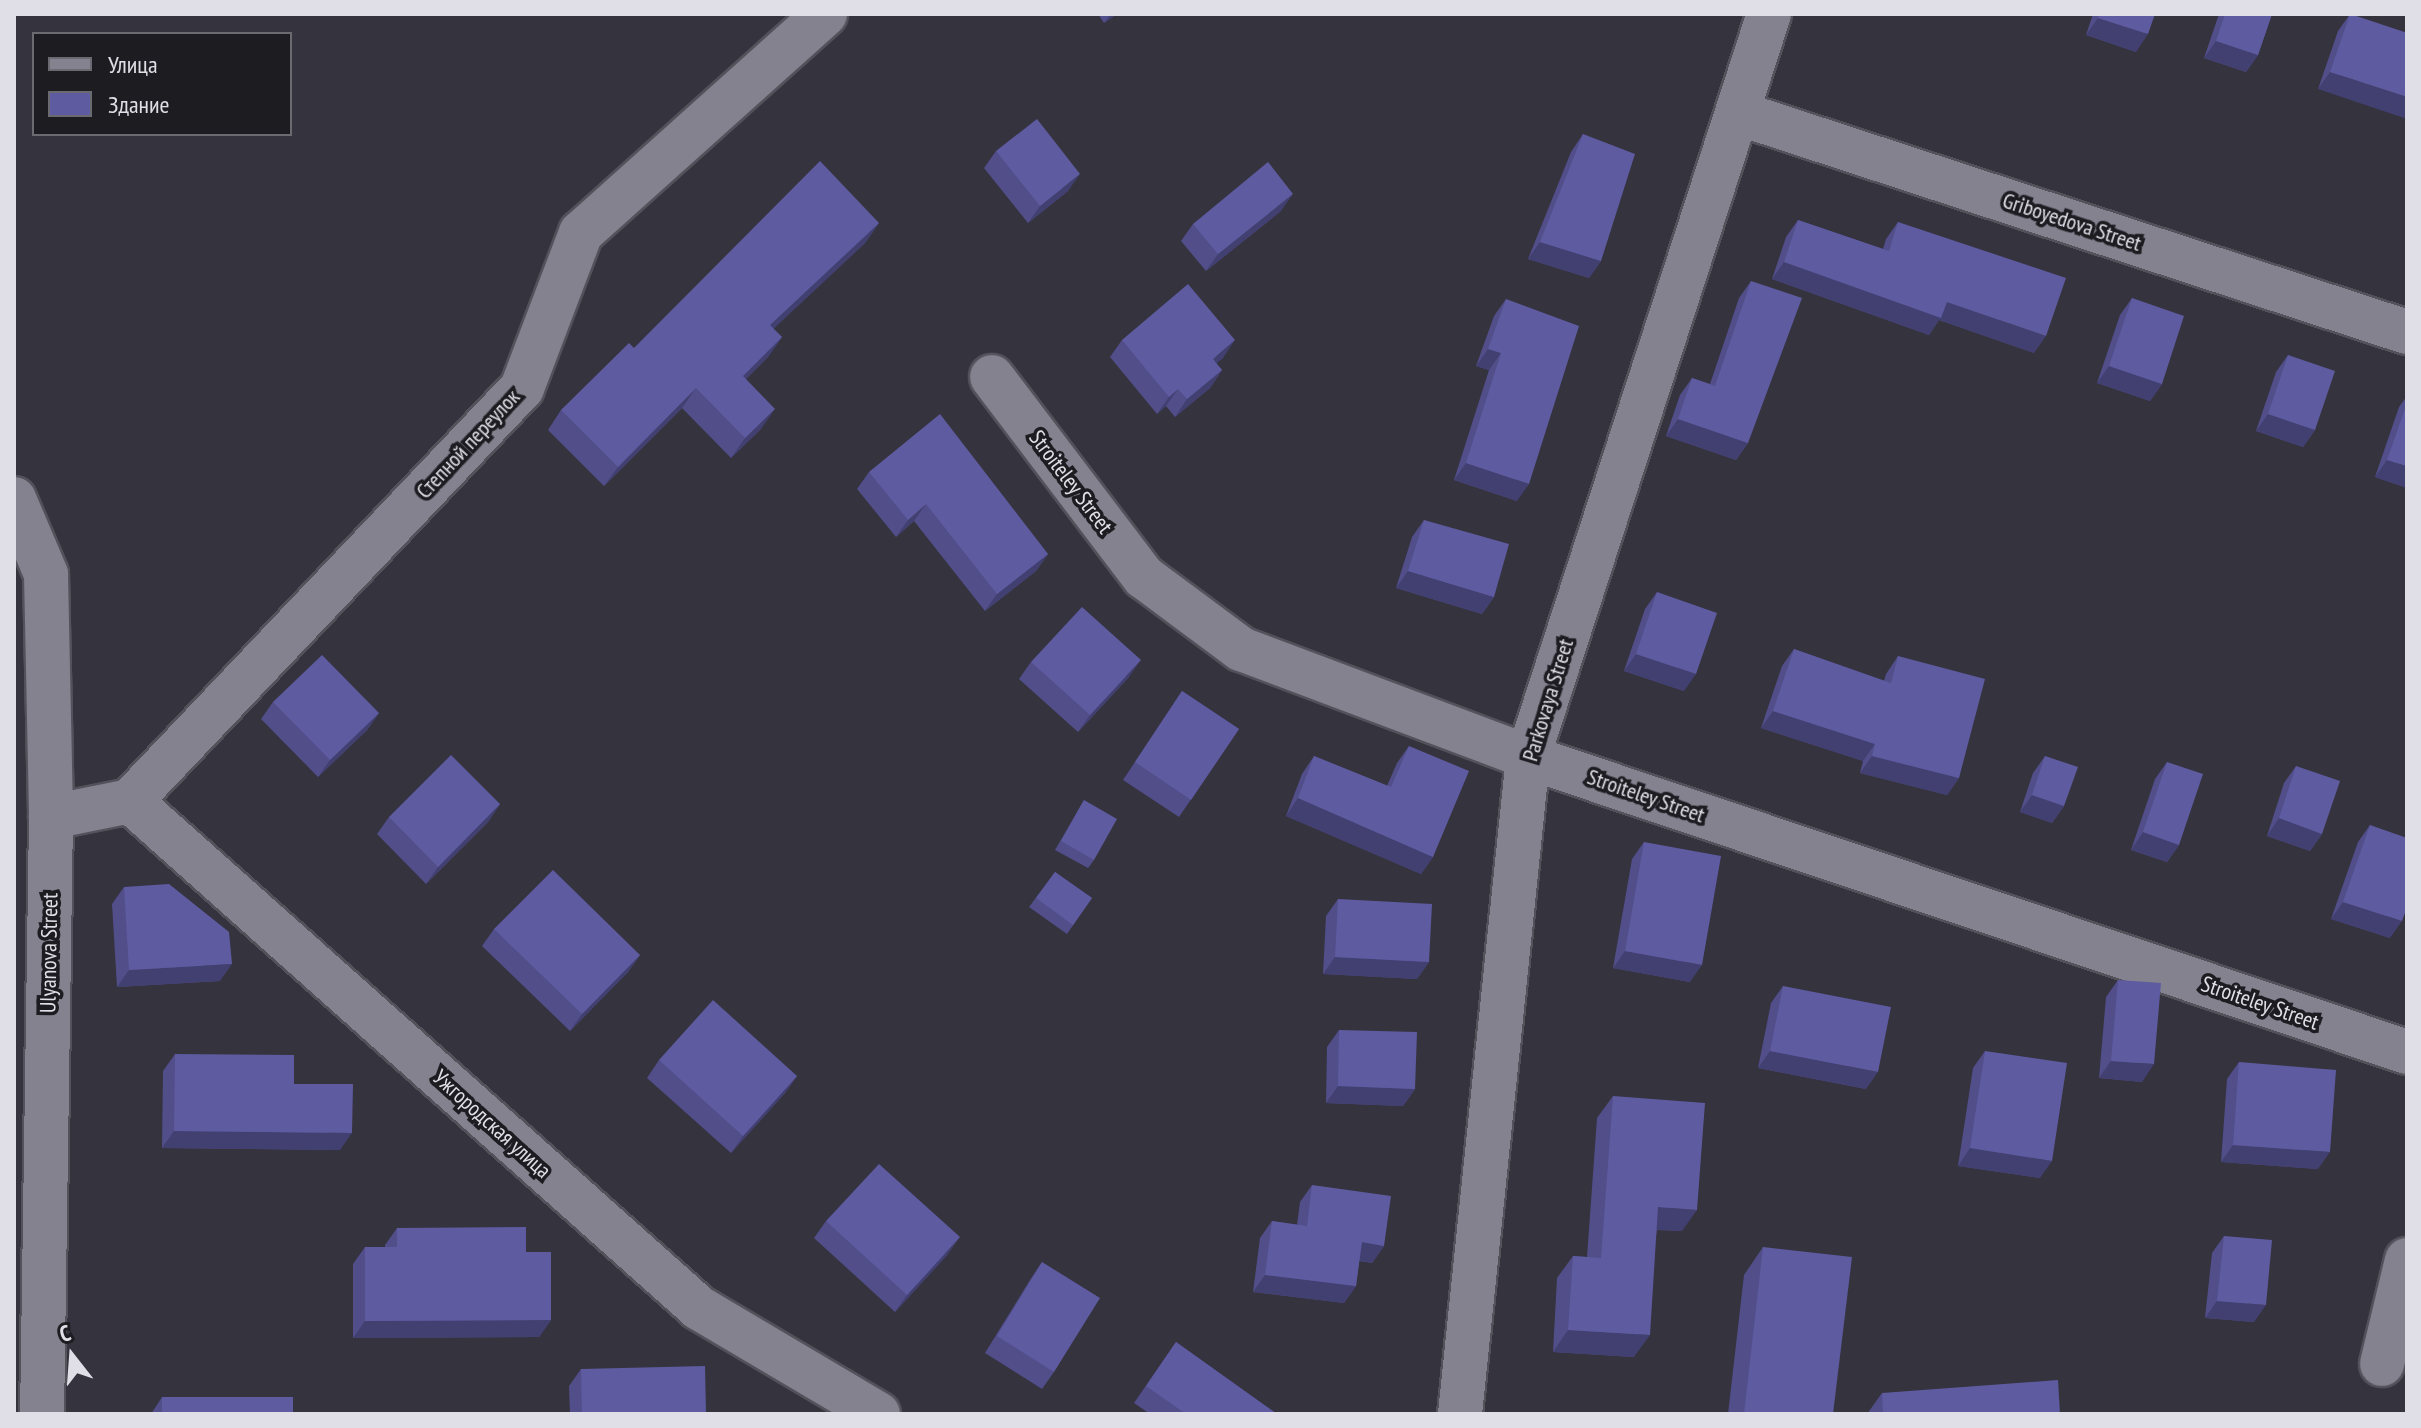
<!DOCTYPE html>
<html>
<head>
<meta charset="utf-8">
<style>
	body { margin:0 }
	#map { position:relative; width:2421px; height:1428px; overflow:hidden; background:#35333e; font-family:"PT Sans Narrow",sans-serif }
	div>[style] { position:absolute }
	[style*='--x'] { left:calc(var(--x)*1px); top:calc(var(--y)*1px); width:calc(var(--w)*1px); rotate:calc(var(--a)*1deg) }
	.roads { filter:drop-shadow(2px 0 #53525b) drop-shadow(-2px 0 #53525b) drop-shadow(0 2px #53525b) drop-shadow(0 -2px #53525b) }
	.minor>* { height:44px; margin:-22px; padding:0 22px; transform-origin:22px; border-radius:22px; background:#84828f }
	.wall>* { inset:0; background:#514e8a }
	.shaded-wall>* { inset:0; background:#424071 }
	.building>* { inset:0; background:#5e5ba1 }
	span { translate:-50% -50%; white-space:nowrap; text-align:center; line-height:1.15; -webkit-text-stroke:7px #1c1c21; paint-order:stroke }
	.street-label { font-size:22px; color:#e0dfe7 }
	.frame { position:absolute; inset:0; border:16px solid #e0dfe7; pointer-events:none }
	.legend { position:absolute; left:32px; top:32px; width:260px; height:104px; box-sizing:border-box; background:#1c1c21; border:2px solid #6a6a70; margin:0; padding:10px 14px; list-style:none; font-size:24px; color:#e0dfe7 }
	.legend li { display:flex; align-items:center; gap:16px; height:40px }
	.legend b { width:40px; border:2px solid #6a6a70 }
	.north { position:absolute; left:32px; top:1316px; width:80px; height:80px; -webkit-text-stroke:6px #1c1c21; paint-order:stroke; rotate:343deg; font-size:22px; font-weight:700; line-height:32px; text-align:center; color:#e0dfe7 }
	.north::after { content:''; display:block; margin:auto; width:28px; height:36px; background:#e0dfe7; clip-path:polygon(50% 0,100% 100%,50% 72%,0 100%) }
</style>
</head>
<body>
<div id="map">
	<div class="roads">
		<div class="minor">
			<div style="--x:1738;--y:113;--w:704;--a:18.13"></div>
			<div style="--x:992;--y:377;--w:251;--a:52.8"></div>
			<div style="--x:1144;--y:577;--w:121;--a:36.6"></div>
			<div style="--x:1241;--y:649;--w:307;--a:20.6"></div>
			<div style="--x:1528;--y:757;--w:927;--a:18.55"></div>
			<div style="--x:14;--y:499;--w:82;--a:66.9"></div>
			<div style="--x:46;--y:574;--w:243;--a:88.8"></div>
			<div style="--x:51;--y:817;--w:597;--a:90.86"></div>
			<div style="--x:130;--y:801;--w:762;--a:41.7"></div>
			<div style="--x:699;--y:1308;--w:208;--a:30.6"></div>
			<div style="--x:51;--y:817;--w:81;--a:-11.4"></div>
			<div style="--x:130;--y:801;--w:569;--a:-46.49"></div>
			<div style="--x:522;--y:388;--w:166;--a:-69.2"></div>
			<div style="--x:581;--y:233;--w:328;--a:-41.9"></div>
			<div style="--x:2382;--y:1364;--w:107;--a:-76.5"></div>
			<div style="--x:1460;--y:1414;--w:661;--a:-84.09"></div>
			<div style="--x:1528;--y:757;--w:781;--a:-72.03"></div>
		</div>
	</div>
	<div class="wall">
		<div style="clip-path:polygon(1098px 14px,1117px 14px,1104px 23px)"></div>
		<div style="clip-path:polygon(2093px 14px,2155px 14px,2136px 52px,2086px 35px)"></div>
		<div style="clip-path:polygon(2219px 14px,2272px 14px,2258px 55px,2246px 72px,2204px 58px)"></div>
		<div style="clip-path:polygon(2350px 14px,2407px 33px,2318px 89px,2338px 31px)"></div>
		<div style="clip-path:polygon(1583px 134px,1601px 261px,1589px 278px,1528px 259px,1571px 152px)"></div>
		<div style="clip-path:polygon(996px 151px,1068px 191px,1028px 223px,984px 168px)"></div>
		<div style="clip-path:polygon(1281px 211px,1206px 271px,1181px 241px,1193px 224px)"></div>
		<div style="clip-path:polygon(1798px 220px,1883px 249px,1886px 239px,1898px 222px,2034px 353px,1939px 320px,1929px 335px,1772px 279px,1786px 237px)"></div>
		<div style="clip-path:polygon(879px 223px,865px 243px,773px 329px,782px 337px,768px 357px,746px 379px,761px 429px,731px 458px,682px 408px,604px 486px,548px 430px,561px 410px,634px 348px)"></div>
		<div style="clip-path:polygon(1751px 281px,1748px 443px,1736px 460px,1666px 436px,1680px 395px,1692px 378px,1710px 384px,1739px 298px)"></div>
		<div style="clip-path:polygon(2132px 298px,2162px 384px,2150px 401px,2097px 383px,2120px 315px)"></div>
		<div style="clip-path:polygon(1506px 299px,1517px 501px,1454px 480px,1489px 370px,1476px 366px,1494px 316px)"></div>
		<div style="clip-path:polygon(1122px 340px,1223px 358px,1216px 363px,1222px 370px,1210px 388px,1175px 417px,1166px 406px,1157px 414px,1110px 357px)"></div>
		<div style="clip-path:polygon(2288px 355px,2315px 430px,2303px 447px,2256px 431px,2276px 372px)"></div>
		<div style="clip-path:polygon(2407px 396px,2407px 488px,2375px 477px,2399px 407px)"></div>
		<div style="clip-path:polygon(869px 472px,1048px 554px,1036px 571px,985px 611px,914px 521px,896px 537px,857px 489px)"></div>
		<div style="clip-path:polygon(1424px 520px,1494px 597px,1482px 614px,1396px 588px,1412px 537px)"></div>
		<div style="clip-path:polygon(1657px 592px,1684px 691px,1624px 671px,1645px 609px)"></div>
		<div style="clip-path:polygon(1794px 649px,1884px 681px,1886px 674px,1898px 656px,1959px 778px,1947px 795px,1860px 773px,1863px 761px,1761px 728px,1782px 666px)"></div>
		<div style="clip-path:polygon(1031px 662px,1129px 677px,1078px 732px,1019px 679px)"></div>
		<div style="clip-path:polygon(1182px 691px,1239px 729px,1179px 817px,1123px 780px)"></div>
		<div style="clip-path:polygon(273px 702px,379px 713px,367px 730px,318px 777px,261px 719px)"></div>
		<div style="clip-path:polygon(1409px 746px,1433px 857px,1421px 874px,1286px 816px,1302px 774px,1314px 756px,1387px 786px,1397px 763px)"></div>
		<div style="clip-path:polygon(2045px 756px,2064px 806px,2052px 823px,2020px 812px,2033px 773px)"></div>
		<div style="clip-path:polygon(2167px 762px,2179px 845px,2167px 862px,2131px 850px,2155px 779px)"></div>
		<div style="clip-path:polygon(2296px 766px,2322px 834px,2310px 851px,2267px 836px,2284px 783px)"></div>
		<div style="clip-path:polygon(1084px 800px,1094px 860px,1088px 868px,1055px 850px)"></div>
		<div style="clip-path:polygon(500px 804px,488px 822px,426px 884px,377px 834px,389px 817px)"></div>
		<div style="clip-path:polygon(2370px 825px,2390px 938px,2331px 919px,2358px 842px)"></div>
		<div style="clip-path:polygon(1644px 842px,1690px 982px,1613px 968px,1632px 859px)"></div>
		<div style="clip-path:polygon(1055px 872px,1092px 898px,1067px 934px,1029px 907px)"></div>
		<div style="clip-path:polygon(124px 887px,220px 981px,117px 987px,112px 904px)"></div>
		<div style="clip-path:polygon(1338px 899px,1429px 962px,1417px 979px,1323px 974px,1326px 916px)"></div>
		<div style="clip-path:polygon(494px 929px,640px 955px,628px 972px,570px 1031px,482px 946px)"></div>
		<div style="clip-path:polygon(2118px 980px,2142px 1082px,2099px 1078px,2106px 997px)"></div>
		<div style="clip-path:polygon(1783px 986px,1866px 1089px,1758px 1068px,1771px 1003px)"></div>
		<div style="clip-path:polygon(1339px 1030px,1415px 1089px,1403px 1106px,1326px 1103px,1327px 1047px)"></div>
		<div style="clip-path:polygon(1985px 1051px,2040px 1178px,1958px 1166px,1973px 1068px)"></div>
		<div style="clip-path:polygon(175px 1054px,294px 1084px,340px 1150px,162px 1148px,163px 1071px)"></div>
		<div style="clip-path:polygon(659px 1060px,797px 1076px,785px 1093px,731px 1153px,647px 1078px)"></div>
		<div style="clip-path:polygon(2239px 1062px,2318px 1169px,2221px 1162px,2227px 1079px)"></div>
		<div style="clip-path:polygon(1613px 1096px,1682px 1231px,1657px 1230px,1634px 1357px,1553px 1352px,1557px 1278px,1573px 1256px,1587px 1257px,1597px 1118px)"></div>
		<div style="clip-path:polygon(1312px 1185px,1384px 1246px,1372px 1263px,1359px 1261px,1356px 1286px,1344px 1303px,1253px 1292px,1260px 1238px,1272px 1221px,1297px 1225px,1300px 1202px)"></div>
		<div style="clip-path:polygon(826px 1221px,948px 1254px,895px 1312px,814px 1238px)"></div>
		<div style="clip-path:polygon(397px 1228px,526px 1252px,551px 1320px,539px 1337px,353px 1338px,353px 1264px,365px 1247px,385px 1247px,385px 1245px)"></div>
		<div style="clip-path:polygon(2224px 1236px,2254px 1322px,2205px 1318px,2212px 1253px)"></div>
		<div style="clip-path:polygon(1763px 1247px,1833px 1414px,1728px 1414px,1744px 1275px)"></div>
		<div style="clip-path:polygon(1042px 1262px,1054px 1372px,1042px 1389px,985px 1353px,1030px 1280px)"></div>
		<div style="clip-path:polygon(1176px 1342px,1277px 1414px,1150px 1414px,1134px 1403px)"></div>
		<div style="clip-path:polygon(581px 1369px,706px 1414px,570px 1414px,569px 1386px)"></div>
		<div style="clip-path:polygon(1882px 1393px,2060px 1414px,1867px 1414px)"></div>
		<div style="clip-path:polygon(162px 1397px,293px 1414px,151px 1414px)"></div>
	</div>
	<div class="shaded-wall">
		<div style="clip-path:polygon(1111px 14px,1117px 14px,1104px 23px)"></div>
		<div style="clip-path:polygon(2098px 18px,2148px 34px,2136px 52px,2086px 35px)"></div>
		<div style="clip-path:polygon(2216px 41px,2258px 55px,2246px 72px,2204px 58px)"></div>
		<div style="clip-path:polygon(2330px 72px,2407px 97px,2407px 119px,2318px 89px)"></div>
		<div style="clip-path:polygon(1080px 174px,1068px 191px,1028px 223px,1040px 206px)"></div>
		<div style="clip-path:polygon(1293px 194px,1281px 211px,1206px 271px,1218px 254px)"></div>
		<div style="clip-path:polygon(879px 223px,865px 243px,756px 345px,770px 325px)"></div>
		<div style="clip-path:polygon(1540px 242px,1601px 261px,1589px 278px,1528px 259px)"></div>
		<div style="clip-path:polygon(1784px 262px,1947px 302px,2046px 336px,2034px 353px,1939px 320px,1929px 335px,1772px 279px)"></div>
		<div style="clip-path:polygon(782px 337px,768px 357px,729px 396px,743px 376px)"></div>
		<div style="clip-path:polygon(1235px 340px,1223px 358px,1201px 376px,1213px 359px)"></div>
		<div style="clip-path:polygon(1488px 349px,1501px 353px,1489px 370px,1476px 366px)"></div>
		<div style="clip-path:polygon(2109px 366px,2162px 384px,2150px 401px,2097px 383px)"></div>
		<div style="clip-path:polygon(1222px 370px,1210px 388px,1175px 417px,1187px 399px)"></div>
		<div style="clip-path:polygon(696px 388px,682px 408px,604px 486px,618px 467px)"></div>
		<div style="clip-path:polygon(1178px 389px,1166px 406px,1157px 414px,1169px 397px)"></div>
		<div style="clip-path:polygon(775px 409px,761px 429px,731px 458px,745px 438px)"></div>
		<div style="clip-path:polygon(2268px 414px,2315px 430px,2303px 447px,2256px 431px)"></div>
		<div style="clip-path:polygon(1678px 419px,1748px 443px,1736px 460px,1666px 436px)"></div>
		<div style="clip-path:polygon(2387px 460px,2407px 466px,2407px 488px,2375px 477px)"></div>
		<div style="clip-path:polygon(1466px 463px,1529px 484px,1517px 501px,1454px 480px)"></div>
		<div style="clip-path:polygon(926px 504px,914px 521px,896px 537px,908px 520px)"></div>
		<div style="clip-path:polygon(1048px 554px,1036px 571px,985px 611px,997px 594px)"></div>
		<div style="clip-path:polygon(1408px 571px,1494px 597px,1482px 614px,1396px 588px)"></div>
		<div style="clip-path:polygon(1636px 654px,1696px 674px,1684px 691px,1624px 671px)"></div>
		<div style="clip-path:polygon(1141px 660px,1129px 677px,1078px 732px,1090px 715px)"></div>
		<div style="clip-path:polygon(1773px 711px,1875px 744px,1863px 761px,1761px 728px)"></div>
		<div style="clip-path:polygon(379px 713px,367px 730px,318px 777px,330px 760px)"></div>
		<div style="clip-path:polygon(1872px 756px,1959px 778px,1947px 795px,1860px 773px)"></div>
		<div style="clip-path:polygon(2032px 795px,2064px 806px,2052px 823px,2020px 812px)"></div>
		<div style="clip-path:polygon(1298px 798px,1433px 857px,1421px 874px,1286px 816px)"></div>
		<div style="clip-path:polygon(500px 804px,488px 822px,426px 884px,438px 867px)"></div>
		<div style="clip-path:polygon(2279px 818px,2322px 834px,2310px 851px,2267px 836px)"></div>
		<div style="clip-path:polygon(2143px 832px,2179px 845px,2167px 862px,2131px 850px)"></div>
		<div style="clip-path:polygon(2343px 902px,2402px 921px,2390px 938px,2331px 919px)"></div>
		<div style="clip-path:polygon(1625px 951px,1702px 965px,1690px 982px,1613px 968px)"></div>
		<div style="clip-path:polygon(640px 955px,628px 972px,570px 1031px,582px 1014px)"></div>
		<div style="clip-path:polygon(1335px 957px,1429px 962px,1417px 979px,1323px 974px)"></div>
		<div style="clip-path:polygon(232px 964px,220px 981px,117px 987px,129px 970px)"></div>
		<div style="clip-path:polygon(1770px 1051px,1878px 1072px,1866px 1089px,1758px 1068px)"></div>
		<div style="clip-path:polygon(2111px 1061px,2154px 1064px,2142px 1082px,2099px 1078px)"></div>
		<div style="clip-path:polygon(797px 1076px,785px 1093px,731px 1153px,743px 1136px)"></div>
		<div style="clip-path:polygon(1338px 1086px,1415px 1089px,1403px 1106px,1326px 1103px)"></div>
		<div style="clip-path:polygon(174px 1131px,352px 1133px,340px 1150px,162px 1148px)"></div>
		<div style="clip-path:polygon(2233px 1145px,2330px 1152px,2318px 1169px,2221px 1162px)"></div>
		<div style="clip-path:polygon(1970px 1148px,2052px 1161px,2040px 1178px,1958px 1166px)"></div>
		<div style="clip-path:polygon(1658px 1207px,1697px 1210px,1682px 1231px,1643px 1229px)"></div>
		<div style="clip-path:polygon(960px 1237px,948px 1254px,895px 1312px,907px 1295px)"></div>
		<div style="clip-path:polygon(1362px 1242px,1384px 1246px,1372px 1263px,1350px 1259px)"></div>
		<div style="clip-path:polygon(1265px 1275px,1356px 1286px,1344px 1303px,1253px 1292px)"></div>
		<div style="clip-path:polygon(2217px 1301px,2266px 1305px,2254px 1322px,2205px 1318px)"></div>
		<div style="clip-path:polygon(551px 1320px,539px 1337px,353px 1338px,365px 1321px)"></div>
		<div style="clip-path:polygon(1568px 1330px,1650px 1335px,1634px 1357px,1553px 1352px)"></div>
	</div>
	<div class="building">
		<div style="clip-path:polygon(2099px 14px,2155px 14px,2148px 34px,2098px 18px)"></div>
		<div style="clip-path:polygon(2225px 14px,2272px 14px,2258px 55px,2216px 41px)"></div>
		<div style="clip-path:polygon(2350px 14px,2407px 33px,2407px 97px,2330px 72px)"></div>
		<div style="clip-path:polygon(1037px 119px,1080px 174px,1040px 206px,996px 151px)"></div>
		<div style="clip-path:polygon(1583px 134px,1635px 154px,1601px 261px,1540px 242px)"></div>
		<div style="clip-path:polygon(820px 161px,879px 223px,770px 325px,782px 337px,743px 376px,775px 409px,745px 438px,696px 388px,618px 467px,561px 410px,629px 343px,634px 348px)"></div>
		<div style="clip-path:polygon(1268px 162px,1293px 194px,1218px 254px,1193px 224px)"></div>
		<div style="clip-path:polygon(1798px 220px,1889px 251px,1898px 222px,2066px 278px,2046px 336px,1947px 302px,1941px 318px,1784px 262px)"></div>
		<div style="clip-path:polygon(1751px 281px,1802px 298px,1748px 443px,1678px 419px,1692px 378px,1715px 386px)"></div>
		<div style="clip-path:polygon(1188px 284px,1235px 340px,1213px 359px,1222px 370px,1187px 399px,1178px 389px,1169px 397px,1122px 340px)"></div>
		<div style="clip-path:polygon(2132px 298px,2184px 316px,2162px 384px,2109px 366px)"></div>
		<div style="clip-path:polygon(1506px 299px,1579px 326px,1529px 484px,1466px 463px,1501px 353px,1488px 349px)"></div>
		<div style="clip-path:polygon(2288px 355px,2335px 371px,2315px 430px,2268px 414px)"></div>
		<div style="clip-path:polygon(2407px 403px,2407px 466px,2387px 460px)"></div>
		<div style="clip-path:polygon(940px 414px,1048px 554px,997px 594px,926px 504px,908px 520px,869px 472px)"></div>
		<div style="clip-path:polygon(1424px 520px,1509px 544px,1494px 597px,1408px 571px)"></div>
		<div style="clip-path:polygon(1657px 592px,1717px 613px,1696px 674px,1636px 654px)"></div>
		<div style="clip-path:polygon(1082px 607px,1141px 660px,1090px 715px,1031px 662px)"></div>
		<div style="clip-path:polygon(1794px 649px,1891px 683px,1898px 656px,1985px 679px,1959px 778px,1872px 756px,1875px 744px,1773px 711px)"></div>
		<div style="clip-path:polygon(322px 655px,379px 713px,330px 760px,273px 702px)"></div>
		<div style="clip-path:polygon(1182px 691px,1239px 729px,1191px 800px,1135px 762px)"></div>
		<div style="clip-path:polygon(1409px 746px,1469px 771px,1433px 857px,1298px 798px,1314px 756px,1391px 787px)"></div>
		<div style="clip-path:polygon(451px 755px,500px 804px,438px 867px,389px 817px)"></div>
		<div style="clip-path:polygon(2045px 756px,2078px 767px,2064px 806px,2032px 795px)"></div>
		<div style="clip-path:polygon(2167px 762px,2203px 774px,2179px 845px,2143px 832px)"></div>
		<div style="clip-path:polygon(2296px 766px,2340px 781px,2322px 834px,2279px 818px)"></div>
		<div style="clip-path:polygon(1084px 800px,1117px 819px,1094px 860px,1061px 841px)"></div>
		<div style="clip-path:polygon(2370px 825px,2407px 838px,2407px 907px,2402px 921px,2343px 902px)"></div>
		<div style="clip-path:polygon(1644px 842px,1721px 856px,1702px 965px,1625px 951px)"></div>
		<div style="clip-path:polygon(553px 870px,640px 955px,582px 1014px,494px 929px)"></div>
		<div style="clip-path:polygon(1055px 872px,1092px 898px,1073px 925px,1036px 898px)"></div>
		<div style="clip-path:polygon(169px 884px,229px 932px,232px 964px,129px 970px,124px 887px)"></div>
		<div style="clip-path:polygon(1338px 899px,1432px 904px,1429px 962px,1335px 957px)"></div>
		<div style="clip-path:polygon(2118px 980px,2161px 983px,2154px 1064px,2111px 1061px)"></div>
		<div style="clip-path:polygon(1783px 986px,1891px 1007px,1878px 1072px,1770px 1051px)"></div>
		<div style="clip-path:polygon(713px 1000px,797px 1076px,743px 1136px,659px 1060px)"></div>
		<div style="clip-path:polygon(1339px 1030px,1417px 1032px,1415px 1089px,1338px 1086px)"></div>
		<div style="clip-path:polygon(1985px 1051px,2067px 1063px,2052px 1161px,1970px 1148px)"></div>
		<div style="clip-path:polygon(175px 1054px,294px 1055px,294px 1084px,353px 1084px,352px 1133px,174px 1131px)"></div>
		<div style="clip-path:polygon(2239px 1062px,2336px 1070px,2330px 1152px,2233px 1145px)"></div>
		<div style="clip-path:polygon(1613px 1096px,1705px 1103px,1697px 1210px,1658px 1207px,1650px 1335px,1568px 1330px,1573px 1256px,1601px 1258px)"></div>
		<div style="clip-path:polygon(879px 1164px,960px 1237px,907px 1295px,826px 1221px)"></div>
		<div style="clip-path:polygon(1312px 1185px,1391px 1196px,1384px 1246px,1362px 1242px,1356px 1286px,1265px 1275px,1272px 1221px,1307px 1226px)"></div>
		<div style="clip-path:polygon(526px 1227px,526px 1252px,551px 1252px,551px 1320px,365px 1321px,365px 1247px,397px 1247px,397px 1228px)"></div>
		<div style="clip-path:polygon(2224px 1236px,2272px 1240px,2266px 1305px,2217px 1301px)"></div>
		<div style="clip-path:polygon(1763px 1247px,1852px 1257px,1833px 1414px,1744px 1414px)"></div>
		<div style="clip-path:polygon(1042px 1262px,1100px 1298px,1054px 1372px,997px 1336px)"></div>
		<div style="clip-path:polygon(1176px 1342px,1277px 1414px,1186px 1414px,1146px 1386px)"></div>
		<div style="clip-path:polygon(705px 1366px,706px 1414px,582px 1414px,581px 1369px)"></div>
		<div style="clip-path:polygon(2058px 1380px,2060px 1414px,1883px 1414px,1882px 1393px)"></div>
		<div style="clip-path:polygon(162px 1397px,293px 1397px,293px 1414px,162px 1414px)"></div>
	</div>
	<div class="street-label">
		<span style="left:2072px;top:222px;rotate:18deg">Griboyedova Street</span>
		<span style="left:468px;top:444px;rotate:-47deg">Степной переулок</span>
		<span style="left:1071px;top:482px;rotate:53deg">Stroiteley Street</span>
		<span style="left:1548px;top:700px;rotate:-73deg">Parkovaya Street</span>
		<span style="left:1646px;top:796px;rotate:19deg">Stroiteley Street</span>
		<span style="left:49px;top:953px;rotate:-89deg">Ulyanova Street</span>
		<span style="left:2260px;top:1003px;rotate:19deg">Stroiteley Street</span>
		<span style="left:492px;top:1124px;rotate:42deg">Ужгородская улица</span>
	</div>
	<div class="frame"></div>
	<ul class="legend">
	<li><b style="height:10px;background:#84828f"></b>Улица</li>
	<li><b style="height:22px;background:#5e5ba1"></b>Здание</li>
	</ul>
	<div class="north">С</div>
</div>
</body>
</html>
